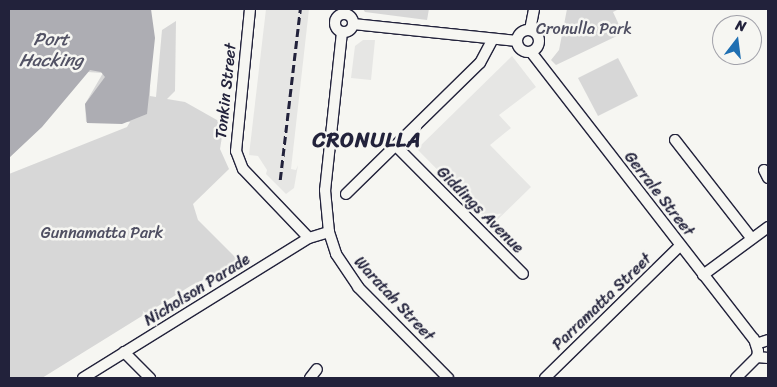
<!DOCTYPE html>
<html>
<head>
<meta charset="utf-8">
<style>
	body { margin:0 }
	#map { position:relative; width:777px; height:387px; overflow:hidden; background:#f6f6f2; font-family:Sriracha,sans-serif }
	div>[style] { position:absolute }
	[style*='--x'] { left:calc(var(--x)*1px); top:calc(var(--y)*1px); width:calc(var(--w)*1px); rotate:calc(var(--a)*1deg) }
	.built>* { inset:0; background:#e6e6e4 }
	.green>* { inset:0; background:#d7d7d7 }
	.water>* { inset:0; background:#adadb3 }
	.roads { filter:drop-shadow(1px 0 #22223b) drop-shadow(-1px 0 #22223b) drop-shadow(0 1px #22223b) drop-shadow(0 -1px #22223b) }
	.minor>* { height:10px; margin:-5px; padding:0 5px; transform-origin:5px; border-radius:5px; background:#f6f6f2 }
	.minor>.ring { margin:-5px; padding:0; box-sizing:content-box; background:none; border:10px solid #f6f6f2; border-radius:50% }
	.rail>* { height:2.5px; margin-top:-1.25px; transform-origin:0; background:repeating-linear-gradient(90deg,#22223b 0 8px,transparent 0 12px) }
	span { translate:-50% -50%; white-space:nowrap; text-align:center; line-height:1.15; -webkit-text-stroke:5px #f6f6f2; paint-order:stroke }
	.park-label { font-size:16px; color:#4f4f62 }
	.street-label { font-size:16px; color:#22223b }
	.water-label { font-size:18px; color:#535365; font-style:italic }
	.district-label { font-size:21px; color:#22223b; font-weight:700; letter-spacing:1px }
	.frame { position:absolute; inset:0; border:10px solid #22223b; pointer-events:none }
	.north { position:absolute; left:712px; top:15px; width:50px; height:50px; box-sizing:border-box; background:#f6f6f2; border:1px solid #a1a1a9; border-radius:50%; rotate:15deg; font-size:14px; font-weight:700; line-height:20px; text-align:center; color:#22223b }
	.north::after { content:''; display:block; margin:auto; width:18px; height:22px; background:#1f6fb2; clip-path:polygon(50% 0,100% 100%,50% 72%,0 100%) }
</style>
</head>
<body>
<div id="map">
	<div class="built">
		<div style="clip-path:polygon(266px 9px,309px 9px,291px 169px,296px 170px,298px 165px,294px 188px,286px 194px,266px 174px,267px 170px,258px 156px,249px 155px)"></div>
		<div style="clip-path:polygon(363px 40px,375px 40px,371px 80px,351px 78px,355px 46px)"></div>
		<div style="clip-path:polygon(512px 56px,536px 87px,499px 115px,511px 128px,490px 145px,531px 187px,492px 225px,417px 149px)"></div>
	</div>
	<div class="green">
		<div style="clip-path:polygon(151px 9px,150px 96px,156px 97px,162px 30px,176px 21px,175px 91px,167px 99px,185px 102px,224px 124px,220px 149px,229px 169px,193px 204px,198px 220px,241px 263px,192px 285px,42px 378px,9px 378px,9px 174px,127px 127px,130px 122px,86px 122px,85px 104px,103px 73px,87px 72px,74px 88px,64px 75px)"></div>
		<div style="clip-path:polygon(363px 9px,429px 9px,427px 20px,365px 12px)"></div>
		<div style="clip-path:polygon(567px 9px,619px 9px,613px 12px,621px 29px,619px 35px,556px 65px,551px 60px,559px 50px)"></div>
		<div style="clip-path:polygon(618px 58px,638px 96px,598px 116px,578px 78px)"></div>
	</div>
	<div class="water">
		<div style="clip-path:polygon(9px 9px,151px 9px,155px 38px,147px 114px,122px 124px,87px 123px,85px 104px,105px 77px,101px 72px,90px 70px,42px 127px,9px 158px)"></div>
	</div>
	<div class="roads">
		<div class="minor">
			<div style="--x:250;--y:9;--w:143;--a:95.6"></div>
			<div style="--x:236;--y:151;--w:19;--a:69"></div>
			<div style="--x:243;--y:169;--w:95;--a:46.3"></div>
			<div class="ring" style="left:335px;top:14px;width:8px;height:8px"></div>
			<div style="--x:353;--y:24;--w:165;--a:5.9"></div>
			<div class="ring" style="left:517px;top:30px;width:12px;height:12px"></div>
			<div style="--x:530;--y:30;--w:21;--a:-79"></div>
			<div style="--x:342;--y:32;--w:159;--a:96.1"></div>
			<div style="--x:325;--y:190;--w:42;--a:84.6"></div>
			<div style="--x:329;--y:232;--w:23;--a:72"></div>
			<div style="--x:336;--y:254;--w:40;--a:56"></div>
			<div style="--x:358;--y:287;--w:128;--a:45.3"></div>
			<div style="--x:531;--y:52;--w:363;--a:52.2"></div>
			<div style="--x:754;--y:339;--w:13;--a:72"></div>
			<div style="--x:758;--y:351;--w:6;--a:99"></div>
			<div style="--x:675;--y:140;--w:125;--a:52.1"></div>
			<div style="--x:396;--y:146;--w:180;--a:45.2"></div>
			<div style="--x:764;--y:170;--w:9;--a:63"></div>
			<div style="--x:346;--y:194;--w:187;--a:-44.4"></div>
			<div style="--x:480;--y:63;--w:26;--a:-62"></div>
			<div style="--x:703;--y:275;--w:81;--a:-36.4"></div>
			<div style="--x:756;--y:344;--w:13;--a:-18"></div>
			<div style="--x:124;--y:352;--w:37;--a:45"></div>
			<div style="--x:757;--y:357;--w:11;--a:5"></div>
			<div style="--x:83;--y:378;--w:266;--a:-31.8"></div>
			<div style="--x:309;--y:238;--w:21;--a:-17"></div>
			<div style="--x:310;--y:378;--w:11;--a:-52"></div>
			<div style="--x:545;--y:378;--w:189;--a:-44.4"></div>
			<div style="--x:736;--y:378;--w:30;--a:-45"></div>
		</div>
	</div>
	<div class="rail">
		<div style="--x:280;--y:180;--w:172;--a:-83.3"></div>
	</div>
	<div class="park-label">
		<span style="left:584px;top:29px">Cronulla Park</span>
		<span style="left:102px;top:233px">Gunnamatta Park</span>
	</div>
	<div class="street-label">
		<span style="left:226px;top:91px;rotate:-84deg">Tonkin Street</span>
		<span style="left:659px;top:194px;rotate:52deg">Gerrale Street</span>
		<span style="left:480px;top:210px;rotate:45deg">Giddings Avenue</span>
		<span style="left:197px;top:290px;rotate:-32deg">Nicholson Parade</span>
		<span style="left:394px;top:299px;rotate:47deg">Waratah Street</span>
		<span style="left:602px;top:302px;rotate:-44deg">Parramatta Street</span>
	</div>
	<div class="water-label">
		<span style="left:51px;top:50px">Port<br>Hacking</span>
	</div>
	<div class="district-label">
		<span style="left:367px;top:140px">CRONULLA</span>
	</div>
	<div class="frame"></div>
	<div class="north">N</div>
</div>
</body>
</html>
